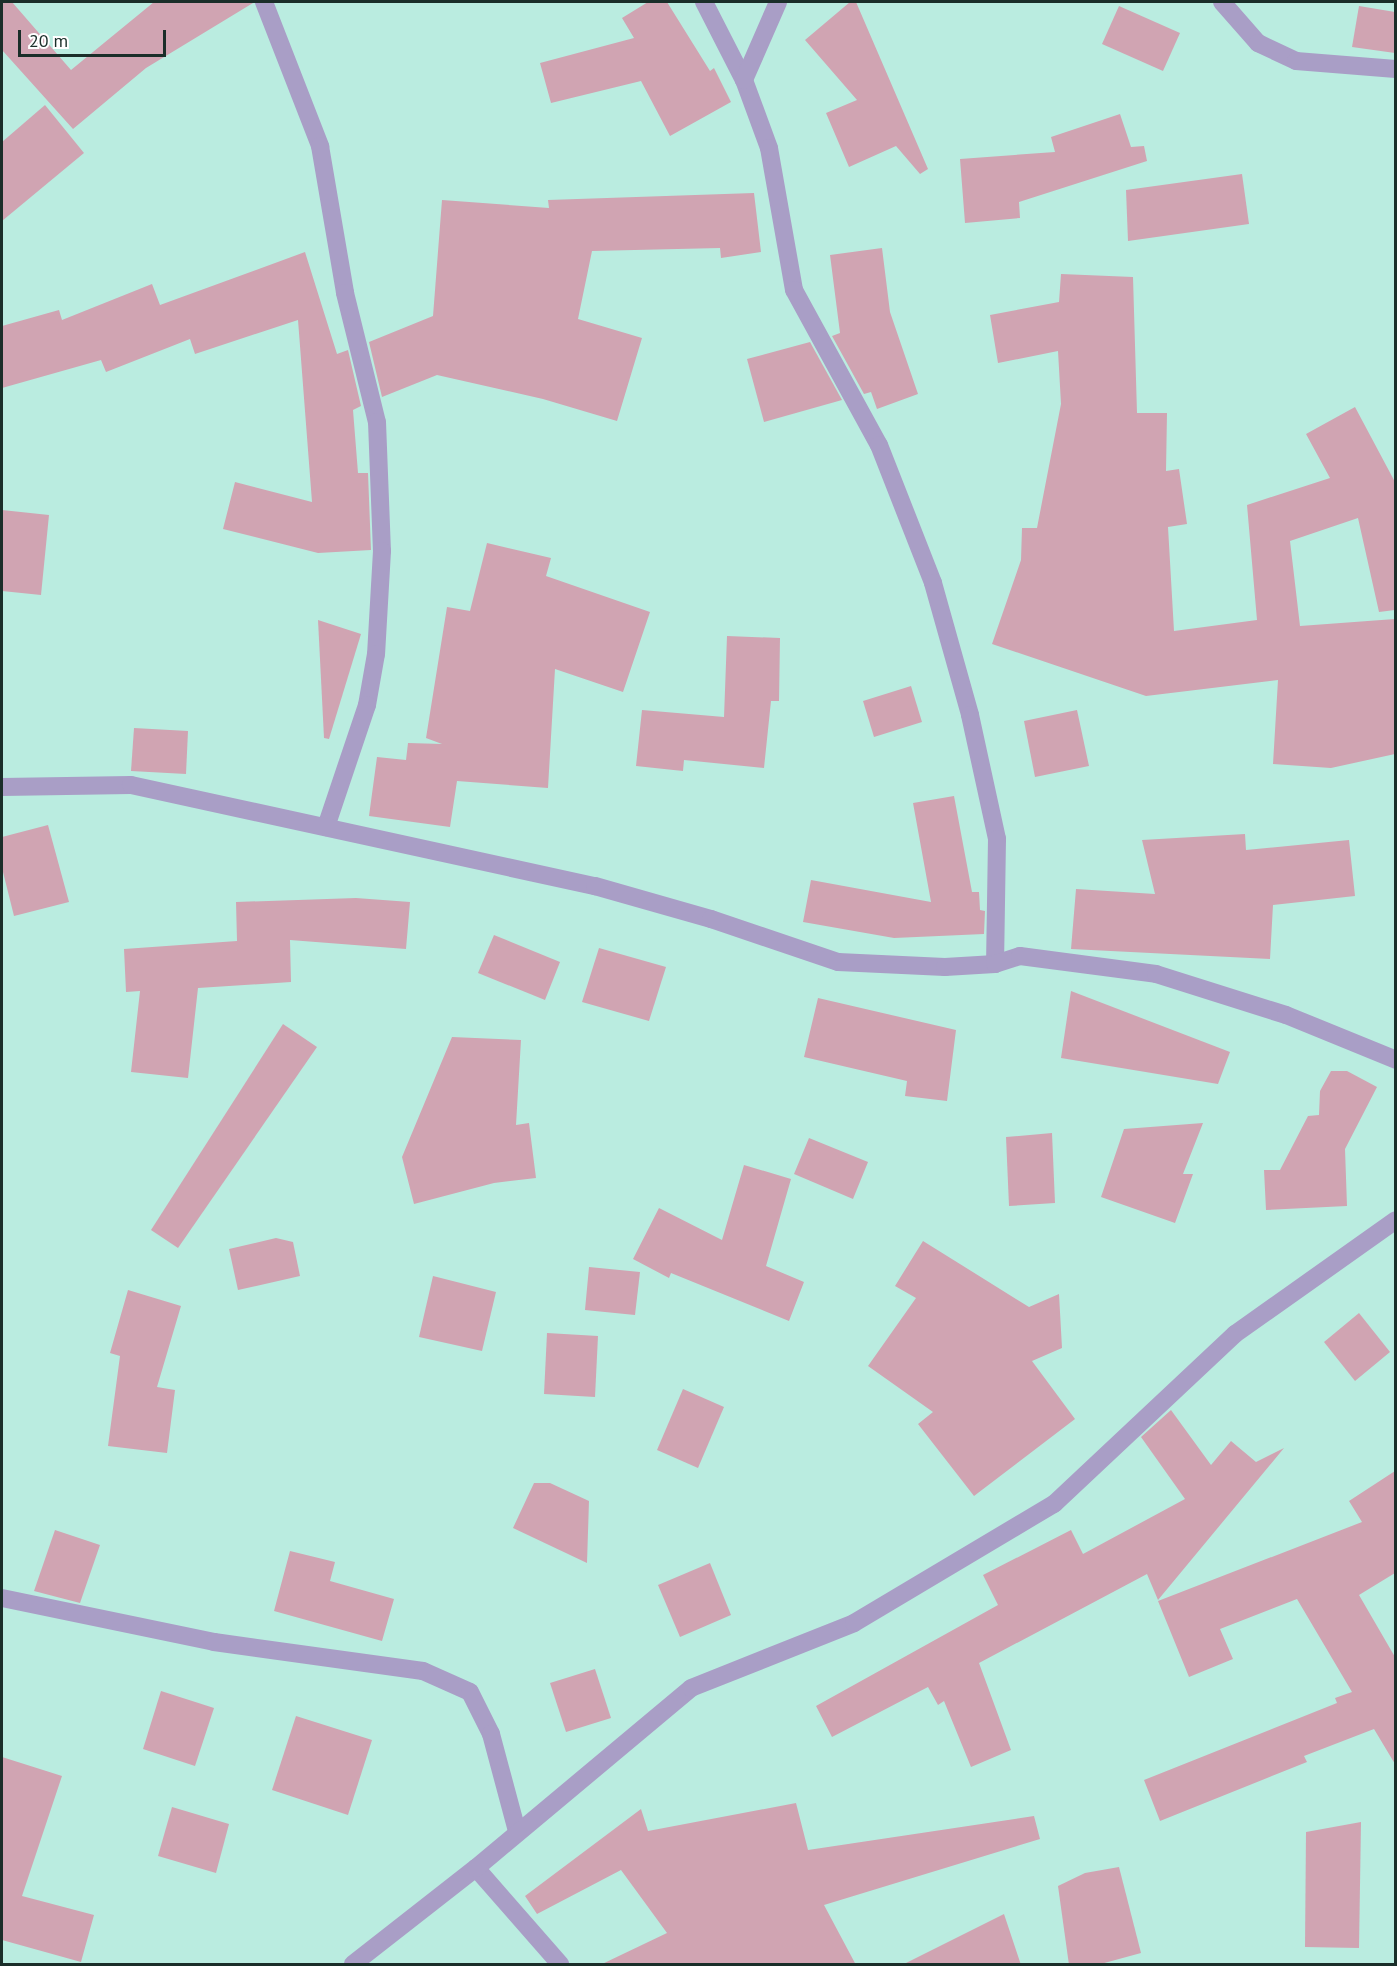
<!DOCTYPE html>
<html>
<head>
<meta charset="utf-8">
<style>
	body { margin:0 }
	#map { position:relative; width:1397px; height:1966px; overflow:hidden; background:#baece0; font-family:"PT Sans",sans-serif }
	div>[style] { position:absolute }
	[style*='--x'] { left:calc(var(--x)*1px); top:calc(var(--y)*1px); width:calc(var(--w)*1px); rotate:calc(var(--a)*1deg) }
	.building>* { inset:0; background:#d0a4b2 }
	.minor>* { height:18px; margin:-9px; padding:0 9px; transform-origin:9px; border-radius:9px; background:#a99ec6 }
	span { translate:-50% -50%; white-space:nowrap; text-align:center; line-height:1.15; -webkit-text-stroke:5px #fff; paint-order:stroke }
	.frame { position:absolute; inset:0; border:3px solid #1a2e29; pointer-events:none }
	.scale { position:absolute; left:18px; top:30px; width:148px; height:27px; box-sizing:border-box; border:3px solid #1a2e29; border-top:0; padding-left:8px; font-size:18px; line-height:21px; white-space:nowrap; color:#1a2e29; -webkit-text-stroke:4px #fff; paint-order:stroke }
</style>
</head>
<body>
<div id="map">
	<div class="building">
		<div style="clip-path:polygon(2px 2px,12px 2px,71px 70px,154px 2px,253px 3px,146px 68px,73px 129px,2px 50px)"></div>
		<div style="clip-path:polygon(648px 2px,667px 2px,710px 71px,714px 68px,731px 102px,670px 136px,641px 81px,551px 103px,540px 63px,634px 38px,622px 18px)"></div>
		<div style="clip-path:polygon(850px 2px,856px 2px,928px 169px,920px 174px,896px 146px,849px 167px,826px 113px,857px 100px,805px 40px)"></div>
		<div style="clip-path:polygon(1119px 6px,1180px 33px,1163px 71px,1102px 44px)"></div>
		<div style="clip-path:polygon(1359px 6px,1395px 12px,1395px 53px,1352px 47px)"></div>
		<div style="clip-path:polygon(45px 105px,84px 153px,2px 221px,2px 142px)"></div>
		<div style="clip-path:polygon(1120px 114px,1131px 147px,1144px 146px,1147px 161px,1019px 202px,1020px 218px,965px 223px,960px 159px,1055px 152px,1051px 137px)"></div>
		<div style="clip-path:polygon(1242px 174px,1249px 224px,1128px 241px,1126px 190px)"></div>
		<div style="clip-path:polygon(754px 193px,761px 252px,721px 258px,720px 248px,592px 251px,578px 319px,642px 338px,617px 421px,543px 399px,437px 375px,382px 397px,369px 342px,433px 316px,442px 200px,549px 208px,548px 200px)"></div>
		<div style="clip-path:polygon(882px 248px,890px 312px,918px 394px,877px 409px,871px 392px,864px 394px,832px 336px,840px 333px,830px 255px)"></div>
		<div style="clip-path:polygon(305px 252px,337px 354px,348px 350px,361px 406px,353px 410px,358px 473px,368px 473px,371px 550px,318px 553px,223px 529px,235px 482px,312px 502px,298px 320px,195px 354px,190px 339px,106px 372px,101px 360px,2px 388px,2px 326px,59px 310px,62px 320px,152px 284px,160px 305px)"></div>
		<div style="clip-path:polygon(1061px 274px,1133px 277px,1137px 413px,1167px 413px,1166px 471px,1179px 469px,1187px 524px,1168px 527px,1174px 631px,1257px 620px,1247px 505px,1330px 478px,1306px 434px,1355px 407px,1395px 482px,1395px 610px,1379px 612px,1358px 518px,1290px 541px,1300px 626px,1395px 619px,1395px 754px,1331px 768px,1273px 764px,1278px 680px,1146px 696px,992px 644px,1021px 560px,1022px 528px,1037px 528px,1061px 404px,1058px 351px,998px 363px,990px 315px,1059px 302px)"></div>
		<div style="clip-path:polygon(810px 342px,842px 400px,764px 422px,747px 359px)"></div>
		<div style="clip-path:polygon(2px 510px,49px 515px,41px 595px,2px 591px)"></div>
		<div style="clip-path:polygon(487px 543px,551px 558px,546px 576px,650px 612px,623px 692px,555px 669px,548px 788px,457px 781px,450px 827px,369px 816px,377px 757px,406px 760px,408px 743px,442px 744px,426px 738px,447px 607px,470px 611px)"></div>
		<div style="clip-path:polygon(318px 620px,361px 634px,329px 739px,324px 738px)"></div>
		<div style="clip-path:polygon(727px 636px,780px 638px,779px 701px,771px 701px,764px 768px,684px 760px,683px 771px,636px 766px,642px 710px,724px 717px)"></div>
		<div style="clip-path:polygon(911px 686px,922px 722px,874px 737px,863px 701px)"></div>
		<div style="clip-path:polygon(1077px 710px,1089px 766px,1035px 777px,1024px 721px)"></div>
		<div style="clip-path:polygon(134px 728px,188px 731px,186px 774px,131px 771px)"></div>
		<div style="clip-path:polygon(954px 796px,972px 892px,979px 892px,980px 910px,985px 911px,984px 934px,894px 938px,803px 922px,811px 880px,931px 902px,913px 803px)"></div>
		<div style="clip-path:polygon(48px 825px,69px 902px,14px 916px,2px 868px,2px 837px)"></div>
		<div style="clip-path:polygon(1245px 834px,1246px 850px,1349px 840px,1355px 896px,1273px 905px,1270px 959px,1071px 949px,1076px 889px,1155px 894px,1142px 840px)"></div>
		<div style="clip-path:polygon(356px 898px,410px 902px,406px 949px,290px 940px,291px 982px,198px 988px,188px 1078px,131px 1072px,140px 991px,126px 992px,124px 949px,237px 941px,236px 902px)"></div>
		<div style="clip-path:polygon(494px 935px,560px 962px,545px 1000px,478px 973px)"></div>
		<div style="clip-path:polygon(599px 948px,666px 967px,649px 1021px,582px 1002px)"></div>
		<div style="clip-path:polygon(1071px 991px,1230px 1052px,1218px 1084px,1061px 1058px)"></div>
		<div style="clip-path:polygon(818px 998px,956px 1030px,947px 1101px,905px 1096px,907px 1081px,804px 1057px)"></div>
		<div style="clip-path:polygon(283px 1024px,317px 1047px,178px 1248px,151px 1230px)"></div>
		<div style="clip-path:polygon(452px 1037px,521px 1040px,516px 1125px,529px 1123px,536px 1178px,494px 1183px,414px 1204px,402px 1157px)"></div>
		<div style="clip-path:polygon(1331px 1071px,1347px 1071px,1377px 1087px,1345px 1149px,1347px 1206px,1266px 1210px,1264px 1170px,1280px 1170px,1308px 1116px,1319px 1115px,1320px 1091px)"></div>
		<div style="clip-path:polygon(1203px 1123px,1183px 1174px,1193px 1174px,1175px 1223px,1101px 1197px,1124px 1129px)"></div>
		<div style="clip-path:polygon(1052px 1133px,1055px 1203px,1009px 1206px,1006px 1137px)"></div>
		<div style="clip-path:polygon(809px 1138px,868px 1162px,853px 1199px,794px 1174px)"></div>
		<div style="clip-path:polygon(744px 1165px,791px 1179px,766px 1266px,804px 1282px,789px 1321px,671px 1273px,669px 1278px,633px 1259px,659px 1208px,722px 1240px)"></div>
		<div style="clip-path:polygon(276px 1238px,293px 1242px,300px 1276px,238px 1290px,229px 1249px)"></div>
		<div style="clip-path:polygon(923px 1241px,1029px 1307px,1059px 1294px,1062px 1348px,1032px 1361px,1075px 1419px,974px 1496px,918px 1424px,933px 1412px,868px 1366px,916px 1298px,895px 1286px)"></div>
		<div style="clip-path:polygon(589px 1267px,640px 1272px,635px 1315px,585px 1310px)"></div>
		<div style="clip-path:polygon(433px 1276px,496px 1292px,482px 1351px,419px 1337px)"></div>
		<div style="clip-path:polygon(128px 1290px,181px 1306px,157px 1387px,175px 1390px,167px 1453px,108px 1446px,120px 1356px,110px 1353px)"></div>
		<div style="clip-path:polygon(1359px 1313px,1390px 1352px,1355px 1381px,1324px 1342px)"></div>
		<div style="clip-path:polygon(547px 1333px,598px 1336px,595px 1397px,544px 1394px)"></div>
		<div style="clip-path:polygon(683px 1389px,724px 1407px,698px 1468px,657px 1450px)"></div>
		<div style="clip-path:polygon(1171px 1410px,1211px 1465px,1231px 1441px,1256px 1462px,1284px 1448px,1158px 1600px,1147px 1574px,979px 1663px,1011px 1750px,971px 1767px,944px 1701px,938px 1705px,928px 1687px,832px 1737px,816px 1706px,998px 1605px,983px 1575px,1071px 1530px,1083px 1554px,1185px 1499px,1141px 1437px)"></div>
		<div style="clip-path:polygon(1395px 1471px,1395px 1573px,1359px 1595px,1395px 1657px,1395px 1764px,1374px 1729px,1304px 1756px,1307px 1762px,1160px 1821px,1144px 1780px,1337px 1703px,1335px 1698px,1352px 1692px,1297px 1599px,1220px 1629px,1233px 1659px,1189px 1677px,1158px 1601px,1362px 1522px,1349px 1501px)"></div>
		<div style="clip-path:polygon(534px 1483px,550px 1483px,589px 1501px,587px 1563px,513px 1528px)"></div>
		<div style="clip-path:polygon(55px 1530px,100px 1545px,80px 1603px,34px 1591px)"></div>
		<div style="clip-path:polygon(290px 1551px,335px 1562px,330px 1581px,394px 1599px,382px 1641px,274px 1611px)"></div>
		<div style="clip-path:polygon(710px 1563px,731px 1615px,680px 1637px,658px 1585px)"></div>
		<div style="clip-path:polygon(595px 1669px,611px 1718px,566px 1732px,550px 1683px)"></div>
		<div style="clip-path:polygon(161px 1691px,214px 1708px,195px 1766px,143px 1749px)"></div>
		<div style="clip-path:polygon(296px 1716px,372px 1740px,348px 1815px,272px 1790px)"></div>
		<div style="clip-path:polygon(2px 1757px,62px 1776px,22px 1896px,94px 1915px,81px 1962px,2px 1940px)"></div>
		<div style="clip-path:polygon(796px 1803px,808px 1850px,1034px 1816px,1040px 1839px,824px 1905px,856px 1965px,600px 1965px,667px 1933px,621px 1870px,537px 1914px,525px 1896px,641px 1809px,648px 1831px)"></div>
		<div style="clip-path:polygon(172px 1807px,229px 1824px,216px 1873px,158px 1856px)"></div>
		<div style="clip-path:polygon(1361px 1822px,1359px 1948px,1305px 1947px,1306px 1832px)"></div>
		<div style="clip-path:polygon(1119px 1867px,1141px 1953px,1097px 1965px,1069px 1965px,1058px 1886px,1085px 1873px)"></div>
		<div style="clip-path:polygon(1004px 1914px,1021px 1965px,902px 1965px)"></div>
	</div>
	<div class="minor">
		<div style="--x:264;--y:2;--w:155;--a:68.7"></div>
		<div style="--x:320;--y:146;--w:149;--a:80.3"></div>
		<div style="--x:345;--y:293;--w:133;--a:76.1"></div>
		<div style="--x:377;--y:422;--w:129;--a:87.8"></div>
		<div style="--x:382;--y:551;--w:103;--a:93.3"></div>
		<div style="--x:376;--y:654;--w:52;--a:100"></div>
		<div style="--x:367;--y:705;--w:129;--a:108.6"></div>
		<div style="--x:704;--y:2;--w:88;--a:62.9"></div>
		<div style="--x:744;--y:80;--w:72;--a:69.8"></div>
		<div style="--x:769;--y:148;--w:144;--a:80"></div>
		<div style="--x:794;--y:290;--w:177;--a:61.3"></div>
		<div style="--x:879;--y:445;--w:148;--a:68.6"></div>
		<div style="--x:933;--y:583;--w:137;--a:74.3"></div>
		<div style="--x:970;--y:715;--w:127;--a:77.7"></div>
		<div style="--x:997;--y:839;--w:125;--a:90.9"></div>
		<div style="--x:1222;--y:2;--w:55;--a:48.7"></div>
		<div style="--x:1258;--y:43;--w:42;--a:25.3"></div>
		<div style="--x:1296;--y:61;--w:100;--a:4.6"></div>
		<div style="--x:744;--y:80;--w:85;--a:-66.4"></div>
		<div style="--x:2;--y:787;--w:129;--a:-0.9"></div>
		<div style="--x:131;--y:785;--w:475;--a:12.3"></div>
		<div style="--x:595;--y:886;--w:121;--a:15.9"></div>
		<div style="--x:711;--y:919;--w:134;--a:18.7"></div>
		<div style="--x:838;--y:962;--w:107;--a:2.7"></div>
		<div style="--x:945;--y:967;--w:50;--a:-3.4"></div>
		<div style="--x:995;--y:964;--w:26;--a:-18"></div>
		<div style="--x:1020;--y:956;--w:137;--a:7.5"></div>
		<div style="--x:1156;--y:974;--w:136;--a:17.5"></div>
		<div style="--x:1286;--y:1015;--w:119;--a:22.2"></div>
		<div style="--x:2;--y:1598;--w:217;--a:11.7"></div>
		<div style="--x:214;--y:1642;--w:211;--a:7.9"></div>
		<div style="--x:423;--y:1671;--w:51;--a:24.1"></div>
		<div style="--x:470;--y:1692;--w:47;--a:63.4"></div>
		<div style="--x:491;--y:1734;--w:100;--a:75"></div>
		<div style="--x:476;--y:1868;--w:128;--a:48.8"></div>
		<div style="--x:353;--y:1964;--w:156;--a:-38"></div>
		<div style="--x:476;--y:1868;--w:280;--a:-39.9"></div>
		<div style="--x:691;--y:1688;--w:175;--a:-21.7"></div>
		<div style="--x:854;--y:1623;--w:233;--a:-30.8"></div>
		<div style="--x:1054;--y:1504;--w:248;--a:-43.2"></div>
		<div style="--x:1235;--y:1334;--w:197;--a:-35.3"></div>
	</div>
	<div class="frame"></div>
	<div class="scale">20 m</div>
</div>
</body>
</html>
